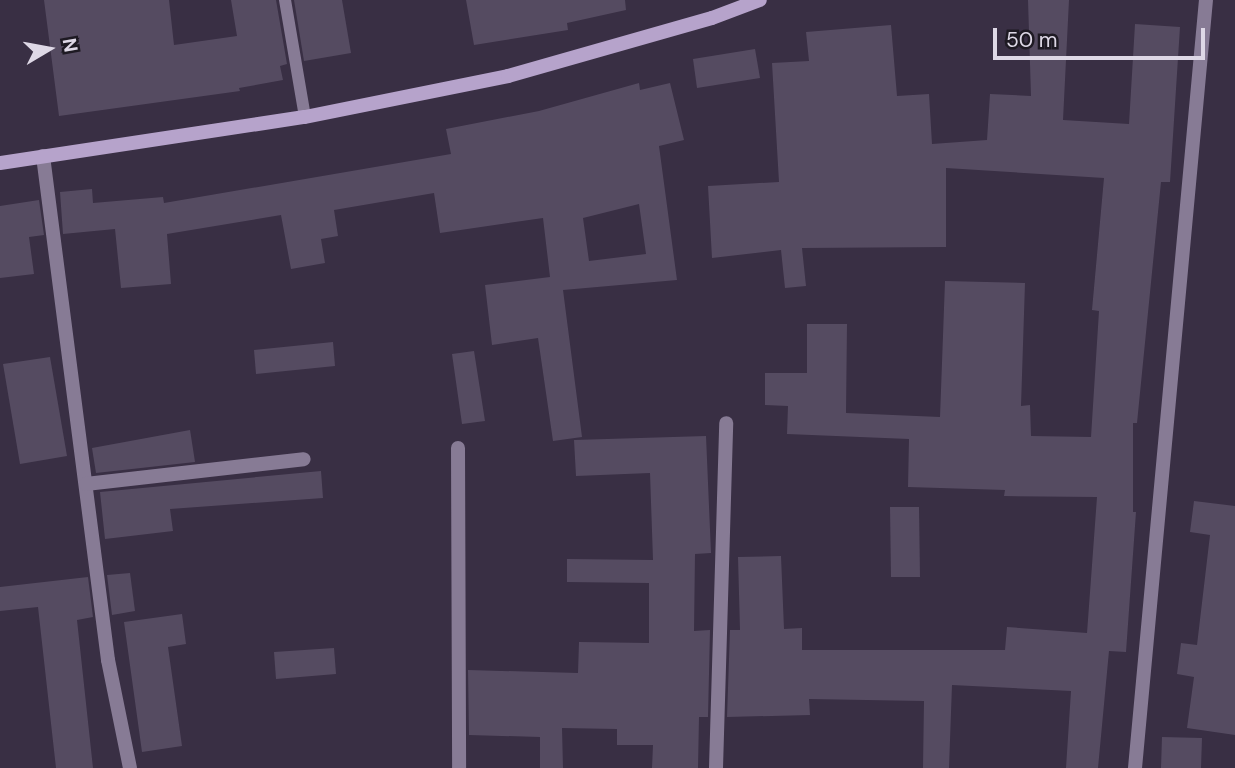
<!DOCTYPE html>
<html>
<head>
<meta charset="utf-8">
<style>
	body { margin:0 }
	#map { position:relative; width:1235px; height:768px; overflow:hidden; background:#392f44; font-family:"DM Sans",sans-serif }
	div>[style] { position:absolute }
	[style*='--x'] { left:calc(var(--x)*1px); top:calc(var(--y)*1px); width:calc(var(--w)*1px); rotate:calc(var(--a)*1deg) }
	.building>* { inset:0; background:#554b61 }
	.service>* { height:12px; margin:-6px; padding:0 6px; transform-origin:6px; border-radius:6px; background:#877b95 }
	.minor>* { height:14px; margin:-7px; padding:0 7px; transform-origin:7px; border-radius:7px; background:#877b95 }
	.tertiary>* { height:14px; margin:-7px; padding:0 7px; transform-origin:7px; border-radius:7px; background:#877b95 }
	.secondary>* { height:14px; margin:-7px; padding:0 7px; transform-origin:7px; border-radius:7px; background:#b6a3cb }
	span { translate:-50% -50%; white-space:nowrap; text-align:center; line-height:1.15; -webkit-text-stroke:5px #1e1a23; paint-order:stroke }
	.north { position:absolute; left:14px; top:14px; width:70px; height:70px; -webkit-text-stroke:5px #1e1a23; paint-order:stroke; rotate:80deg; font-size:19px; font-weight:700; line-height:28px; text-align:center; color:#ded8e6 }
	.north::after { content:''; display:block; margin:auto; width:24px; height:32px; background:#ded8e6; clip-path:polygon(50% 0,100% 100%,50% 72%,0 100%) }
	.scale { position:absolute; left:993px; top:28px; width:212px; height:32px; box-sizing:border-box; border:4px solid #ded8e6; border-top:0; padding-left:9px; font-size:21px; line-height:24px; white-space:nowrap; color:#ded8e6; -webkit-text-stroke:5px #1e1a23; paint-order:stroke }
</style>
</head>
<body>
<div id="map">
	<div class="building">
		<div style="clip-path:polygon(44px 0,169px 0,174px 45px,237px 36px,231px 0,276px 0,287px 64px,280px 66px,283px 80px,239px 88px,240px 91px,59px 116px)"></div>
		<div style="clip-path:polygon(294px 0,342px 0,351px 53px,304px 61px)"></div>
		<div style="clip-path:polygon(466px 0,625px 0,626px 10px,567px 23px,568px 30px,474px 45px)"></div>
		<div style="clip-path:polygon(1028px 0,1069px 0,1063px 120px,1129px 124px,1135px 24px,1180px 27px,1170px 182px,1161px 182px,1137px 423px,1133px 423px,1133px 512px,1136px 512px,1126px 652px,1109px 651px,1098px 768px,1066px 768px,1071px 691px,952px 685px,949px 768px,923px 768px,924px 701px,809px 699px,810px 715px,727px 717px,730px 630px,740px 630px,738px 557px,781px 556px,784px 629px,802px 628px,802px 650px,1005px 650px,1007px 627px,1087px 633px,1097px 497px,1004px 496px,1005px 490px,908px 487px,909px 439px,787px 434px,788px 406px,765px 405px,765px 373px,807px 373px,807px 324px,847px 324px,846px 413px,940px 417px,945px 281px,1025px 283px,1021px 406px,1030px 405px,1031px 436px,1091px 437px,1099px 311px,1092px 310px,1104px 178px,946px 168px,946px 247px,802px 248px,806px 286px,785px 288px,781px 250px,712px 258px,708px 186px,779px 182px,772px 63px,809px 61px,806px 32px,891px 25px,897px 96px,929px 94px,932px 144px,987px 140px,990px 94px,1031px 96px)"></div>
		<div style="clip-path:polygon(755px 49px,760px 78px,697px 88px,693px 59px)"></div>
		<div style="clip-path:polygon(evenodd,639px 83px,640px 90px,670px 83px,684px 140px,659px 146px,677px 280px,563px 290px,582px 437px,553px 441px,538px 338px,492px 345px,485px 285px,550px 277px,543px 218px,440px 233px,434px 193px,334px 210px,338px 236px,321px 239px,325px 263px,291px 269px,281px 215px,167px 234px,171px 284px,121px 288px,115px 229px,63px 234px,60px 192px,92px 189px,93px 203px,163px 197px,164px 203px,451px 154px,446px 129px,539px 111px,639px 83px,639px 204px,646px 254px,589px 261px,583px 218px,639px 204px)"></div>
		<div style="clip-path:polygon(39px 200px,44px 235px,29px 237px,34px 274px,0 278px,0 206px)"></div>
		<div style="clip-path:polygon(333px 342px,335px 366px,256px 374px,254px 350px)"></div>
		<div style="clip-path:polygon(474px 351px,485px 421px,462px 424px,452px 354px)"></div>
		<div style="clip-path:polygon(50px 357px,67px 456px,20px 464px,3px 364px)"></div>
		<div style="clip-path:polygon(190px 430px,195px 462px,96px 473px,92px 448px)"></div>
		<div style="clip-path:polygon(706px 436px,711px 553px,695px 554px,694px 631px,710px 630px,708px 717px,699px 717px,698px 768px,652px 768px,653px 745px,617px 745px,617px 729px,562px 728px,563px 768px,540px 768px,540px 737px,469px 735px,468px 670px,578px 673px,579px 642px,649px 643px,649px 583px,567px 582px,567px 559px,653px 560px,650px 473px,576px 476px,574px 440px)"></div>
		<div style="clip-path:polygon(321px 471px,323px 498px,170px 509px,173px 531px,105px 539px,100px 492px)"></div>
		<div style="clip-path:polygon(1194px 501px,1235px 506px,1235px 735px,1187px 728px,1194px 677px,1177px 674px,1181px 643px,1197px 645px,1210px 535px,1190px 532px)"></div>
		<div style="clip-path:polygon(890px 507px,919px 507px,920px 577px,891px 577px)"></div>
		<div style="clip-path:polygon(130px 573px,135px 611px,112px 615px,107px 575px)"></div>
		<div style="clip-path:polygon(88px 577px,93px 617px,77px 620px,93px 768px,56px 768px,38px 607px,0 611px,0 587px)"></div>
		<div style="clip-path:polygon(182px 614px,186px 644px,168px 647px,182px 746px,142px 752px,124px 622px)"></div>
		<div style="clip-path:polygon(334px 648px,336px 674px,276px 679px,274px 652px)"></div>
		<div style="clip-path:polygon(1162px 737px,1202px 738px,1201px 768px,1161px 768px)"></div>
	</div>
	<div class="service">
		<div style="--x:285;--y:0;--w:119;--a:80.3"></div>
	</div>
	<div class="minor">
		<div style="--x:43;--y:156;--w:508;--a:82.65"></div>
		<div style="--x:108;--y:660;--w:110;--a:78.5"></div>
		<div style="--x:458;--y:448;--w:320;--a:89.8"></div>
		<div style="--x:86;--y:484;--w:219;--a:-6.5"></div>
		<div style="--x:716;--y:768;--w:345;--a:-88.3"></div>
	</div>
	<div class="tertiary">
		<div style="--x:1135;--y:768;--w:771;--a:-84.72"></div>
	</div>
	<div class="secondary">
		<div style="--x:0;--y:163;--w:308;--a:-8.6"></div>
		<div style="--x:305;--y:117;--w:207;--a:-11.4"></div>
		<div style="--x:508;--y:76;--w:212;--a:-15.9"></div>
		<div style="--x:712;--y:18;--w:51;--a:-20.6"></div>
	</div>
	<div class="north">N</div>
	<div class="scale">50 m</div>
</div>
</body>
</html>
